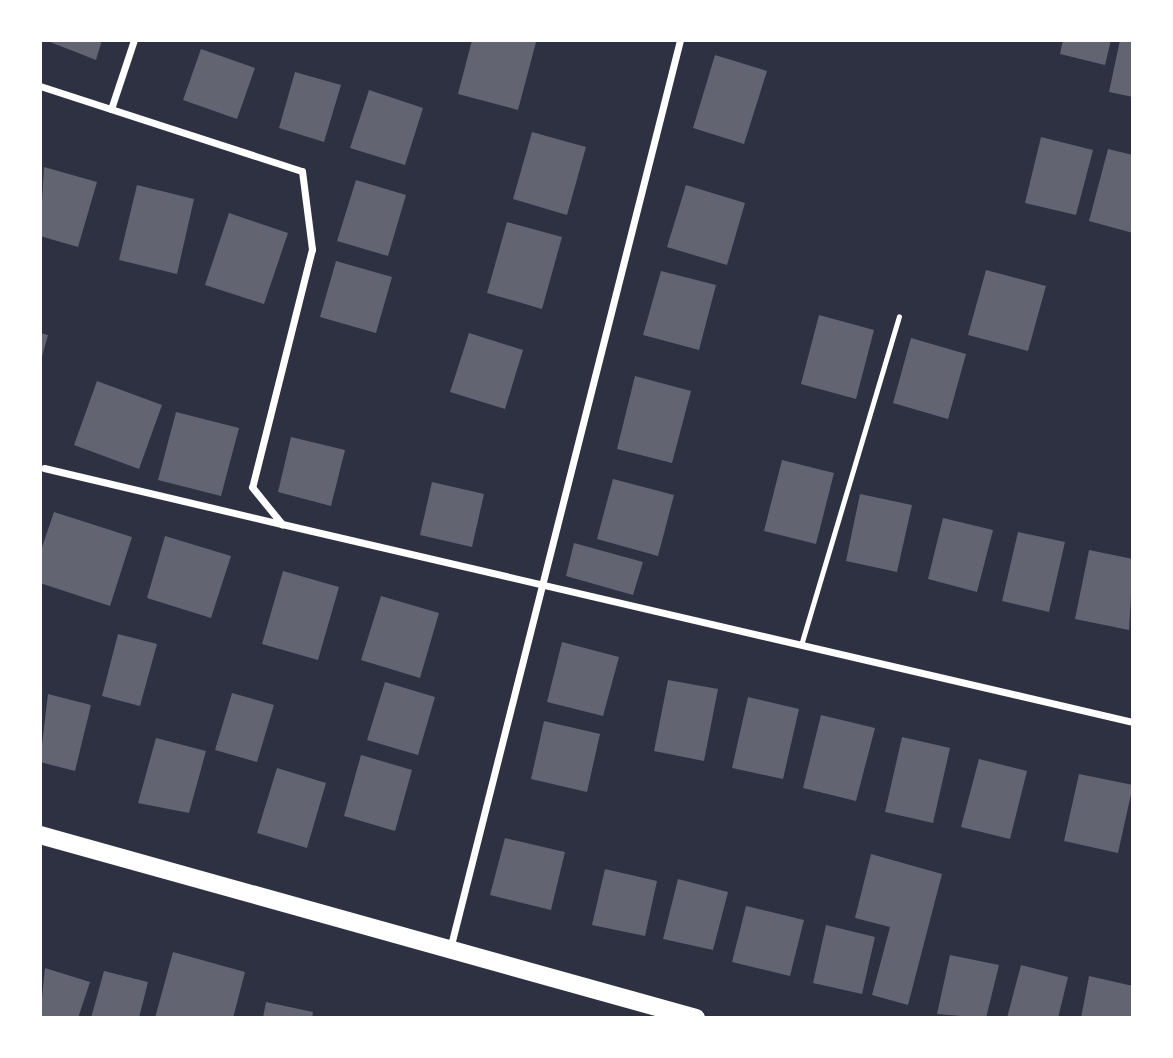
<!DOCTYPE html>
<html>
<head>
<meta charset="utf-8">
<style>
	body { margin:0 }
	#map { position:relative; width:1173px; height:1058px; overflow:hidden; background:#2d3142; font-family:Overpass,sans-serif }
	div>[style] { position:absolute }
	[style*='--x'] { left:calc(var(--x)*1px); top:calc(var(--y)*1px); width:calc(var(--w)*1px); rotate:calc(var(--a)*1deg) }
	.building>* { inset:0; background:#626471 }
	.service>* { height:5px; margin:-2.5px; padding:0 2.5px; transform-origin:2.5px; border-radius:2.5px; background:#fff }
	.minor>* { height:7px; margin:-3.5px; padding:0 3.5px; transform-origin:3.5px; border-radius:3.5px; background:#fff }
	.primary>* { height:18px; margin:-9px; padding:0 9px; transform-origin:9px; border-radius:9px; background:#fff }
	span { translate:-50% -50%; white-space:nowrap; text-align:center; line-height:1.15; -webkit-text-stroke:5px #fff; paint-order:stroke }
	.frame { position:absolute; inset:0; border:42px solid #fff; pointer-events:none }
</style>
</head>
<body>
<div id="map">
	<div class="building">
		<div style="clip-path:polygon(45px 40px,102px 40px,96px 60px)"></div>
		<div style="clip-path:polygon(472px 40px,536px 42px,518px 110px,458px 94px)"></div>
		<div style="clip-path:polygon(1063px 40px,1111px 40px,1105px 65px,1060px 54px)"></div>
		<div style="clip-path:polygon(1120px 40px,1133px 40px,1133px 97px,1109px 92px)"></div>
		<div style="clip-path:polygon(201px 49px,255px 68px,237px 119px,183px 100px)"></div>
		<div style="clip-path:polygon(715px 55px,767px 71px,744px 144px,693px 128px)"></div>
		<div style="clip-path:polygon(295px 72px,341px 85px,324px 142px,279px 128px)"></div>
		<div style="clip-path:polygon(369px 90px,423px 108px,405px 165px,350px 148px)"></div>
		<div style="clip-path:polygon(532px 132px,586px 147px,567px 215px,513px 199px)"></div>
		<div style="clip-path:polygon(1041px 137px,1093px 150px,1076px 215px,1025px 203px)"></div>
		<div style="clip-path:polygon(1108px 149px,1133px 155px,1133px 233px,1089px 221px)"></div>
		<div style="clip-path:polygon(44px 167px,97px 182px,78px 247px,40px 236px)"></div>
		<div style="clip-path:polygon(356px 180px,406px 195px,388px 256px,337px 241px)"></div>
		<div style="clip-path:polygon(137px 185px,194px 199px,177px 274px,119px 260px)"></div>
		<div style="clip-path:polygon(686px 185px,745px 203px,727px 265px,667px 247px)"></div>
		<div style="clip-path:polygon(229px 213px,288px 233px,264px 304px,205px 285px)"></div>
		<div style="clip-path:polygon(507px 222px,562px 237px,542px 309px,487px 293px)"></div>
		<div style="clip-path:polygon(336px 261px,392px 277px,376px 333px,320px 317px)"></div>
		<div style="clip-path:polygon(986px 270px,1046px 286px,1028px 351px,968px 335px)"></div>
		<div style="clip-path:polygon(661px 271px,716px 285px,699px 350px,643px 335px)"></div>
		<div style="clip-path:polygon(819px 315px,874px 330px,856px 399px,801px 384px)"></div>
		<div style="clip-path:polygon(40px 333px,48px 335px,41px 360px,40px 360px)"></div>
		<div style="clip-path:polygon(469px 333px,523px 350px,505px 409px,450px 392px)"></div>
		<div style="clip-path:polygon(911px 338px,966px 354px,948px 419px,893px 403px)"></div>
		<div style="clip-path:polygon(635px 376px,691px 391px,672px 463px,617px 449px)"></div>
		<div style="clip-path:polygon(97px 381px,162px 405px,139px 469px,74px 445px)"></div>
		<div style="clip-path:polygon(176px 412px,239px 428px,221px 496px,158px 480px)"></div>
		<div style="clip-path:polygon(291px 437px,345px 450px,331px 506px,278px 492px)"></div>
		<div style="clip-path:polygon(782px 460px,834px 473px,816px 544px,764px 531px)"></div>
		<div style="clip-path:polygon(613px 479px,674px 495px,658px 556px,597px 539px)"></div>
		<div style="clip-path:polygon(432px 482px,484px 494px,472px 547px,420px 535px)"></div>
		<div style="clip-path:polygon(860px 494px,912px 505px,897px 572px,846px 561px)"></div>
		<div style="clip-path:polygon(54px 512px,132px 537px,110px 606px,40px 583px,40px 553px)"></div>
		<div style="clip-path:polygon(943px 518px,993px 530px,977px 592px,928px 579px)"></div>
		<div style="clip-path:polygon(1018px 532px,1065px 542px,1049px 612px,1002px 601px)"></div>
		<div style="clip-path:polygon(165px 536px,231px 556px,211px 618px,147px 598px)"></div>
		<div style="clip-path:polygon(574px 543px,643px 562px,633px 595px,566px 576px)"></div>
		<div style="clip-path:polygon(1089px 550px,1133px 559px,1129px 630px,1075px 619px)"></div>
		<div style="clip-path:polygon(283px 571px,339px 587px,318px 660px,262px 644px)"></div>
		<div style="clip-path:polygon(381px 596px,439px 613px,420px 678px,361px 660px)"></div>
		<div style="clip-path:polygon(118px 634px,157px 644px,140px 706px,102px 696px)"></div>
		<div style="clip-path:polygon(562px 642px,619px 657px,603px 716px,547px 702px)"></div>
		<div style="clip-path:polygon(668px 680px,718px 689px,704px 761px,654px 751px)"></div>
		<div style="clip-path:polygon(385px 682px,435px 697px,418px 755px,367px 740px)"></div>
		<div style="clip-path:polygon(232px 693px,274px 705px,257px 762px,215px 750px)"></div>
		<div style="clip-path:polygon(48px 694px,91px 705px,75px 771px,40px 762px)"></div>
		<div style="clip-path:polygon(748px 697px,799px 709px,783px 779px,732px 768px)"></div>
		<div style="clip-path:polygon(821px 715px,875px 728px,856px 801px,803px 788px)"></div>
		<div style="clip-path:polygon(544px 721px,600px 734px,587px 792px,531px 779px)"></div>
		<div style="clip-path:polygon(902px 737px,950px 748px,933px 823px,885px 812px)"></div>
		<div style="clip-path:polygon(156px 738px,206px 751px,189px 813px,138px 803px)"></div>
		<div style="clip-path:polygon(361px 755px,412px 770px,395px 831px,344px 816px)"></div>
		<div style="clip-path:polygon(979px 759px,1027px 771px,1010px 839px,961px 827px)"></div>
		<div style="clip-path:polygon(277px 768px,326px 783px,307px 848px,257px 833px)"></div>
		<div style="clip-path:polygon(1079px 774px,1133px 785px,1118px 853px,1064px 841px)"></div>
		<div style="clip-path:polygon(505px 838px,565px 852px,551px 910px,490px 895px)"></div>
		<div style="clip-path:polygon(871px 854px,942px 874px,908px 1005px,872px 995px,890px 927px,855px 918px)"></div>
		<div style="clip-path:polygon(605px 869px,657px 881px,645px 936px,592px 925px)"></div>
		<div style="clip-path:polygon(678px 879px,728px 892px,713px 950px,663px 939px)"></div>
		<div style="clip-path:polygon(746px 906px,804px 920px,790px 976px,732px 962px)"></div>
		<div style="clip-path:polygon(826px 925px,875px 937px,862px 994px,813px 983px)"></div>
		<div style="clip-path:polygon(173px 952px,245px 972px,233px 1018px,155px 1018px)"></div>
		<div style="clip-path:polygon(950px 955px,999px 965px,986px 1018px,937px 1014px)"></div>
		<div style="clip-path:polygon(1021px 965px,1068px 977px,1058px 1018px,1007px 1018px)"></div>
		<div style="clip-path:polygon(45px 968px,90px 982px,78px 1018px,40px 1018px)"></div>
		<div style="clip-path:polygon(104px 971px,148px 982px,139px 1018px,91px 1018px)"></div>
		<div style="clip-path:polygon(1089px 976px,1133px 986px,1133px 1018px,1081px 1018px)"></div>
		<div style="clip-path:polygon(266px 1002px,313px 1012px,312px 1018px,263px 1018px)"></div>
	</div>
	<div class="service">
		<div style="--x:801;--y:645;--w:343;--a:-73.4"></div>
	</div>
	<div class="minor">
		<div style="--x:40;--y:86;--w:275;--a:18"></div>
		<div style="--x:302;--y:171;--w:79;--a:82.7"></div>
		<div style="--x:312;--y:249;--w:245;--a:104.1"></div>
		<div style="--x:252;--y:487;--w:48;--a:51"></div>
		<div style="--x:282;--y:524;--w:874;--a:13.1"></div>
		<div style="--x:111;--y:109;--w:73;--a:-71.6"></div>
		<div style="--x:44;--y:468;--w:244;--a:13.3"></div>
		<div style="--x:451;--y:945;--w:934;--a:-75.8"></div>
	</div>
	<div class="primary">
		<div style="--x:40;--y:835;--w:681;--a:15.59"></div>
	</div>
	<div class="frame"></div>
</div>
</body>
</html>
